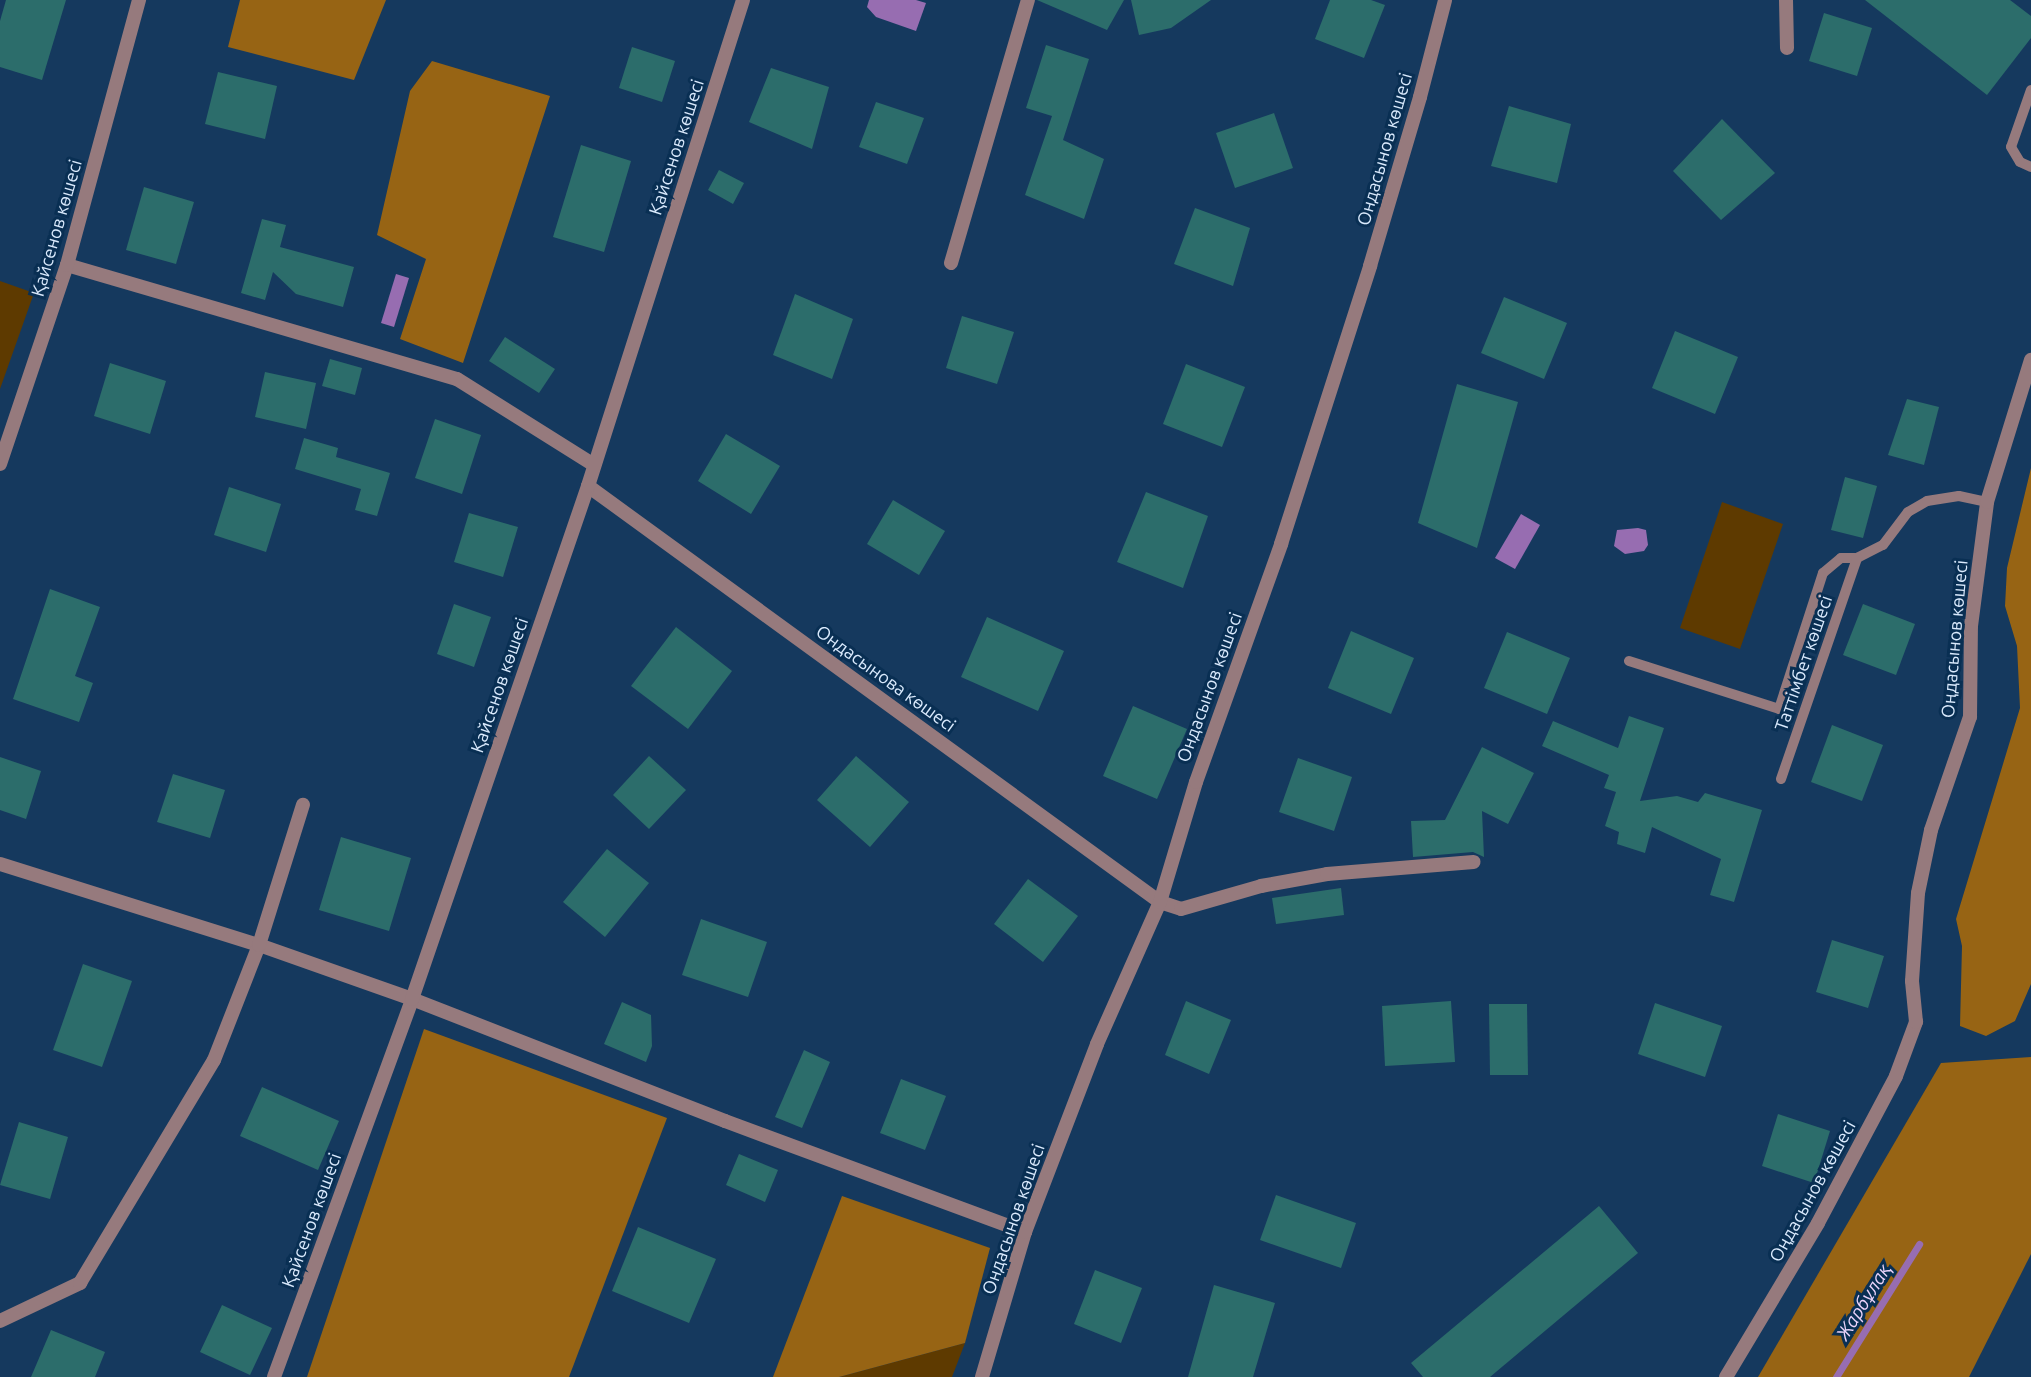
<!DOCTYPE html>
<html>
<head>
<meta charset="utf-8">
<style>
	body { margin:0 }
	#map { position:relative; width:2031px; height:1377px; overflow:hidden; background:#15395e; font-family:Ubuntu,sans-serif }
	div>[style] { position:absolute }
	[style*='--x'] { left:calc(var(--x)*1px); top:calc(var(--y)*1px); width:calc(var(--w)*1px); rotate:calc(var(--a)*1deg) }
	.green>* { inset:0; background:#5e3a00 }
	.forest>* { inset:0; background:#976414 }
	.water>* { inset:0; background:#976db1 }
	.stream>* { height:7px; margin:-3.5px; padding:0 3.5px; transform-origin:3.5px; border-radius:3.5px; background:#976db1 }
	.building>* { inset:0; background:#2c6d6b }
	.lane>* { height:10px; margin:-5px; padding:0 5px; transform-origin:5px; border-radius:5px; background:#967a7d }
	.street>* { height:14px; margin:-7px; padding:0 7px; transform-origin:7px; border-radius:7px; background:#967a7d }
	span { translate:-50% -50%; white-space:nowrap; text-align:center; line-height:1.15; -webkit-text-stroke:6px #092f53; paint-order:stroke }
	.street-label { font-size:18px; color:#daeafd }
	.water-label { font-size:19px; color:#ecd5fb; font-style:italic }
</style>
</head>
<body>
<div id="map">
	<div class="green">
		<div style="clip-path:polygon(0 281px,34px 293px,0 389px)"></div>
		<div style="clip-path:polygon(1722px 502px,1783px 524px,1740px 649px,1680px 628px)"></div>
		<div style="clip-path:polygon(965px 1343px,952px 1377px,839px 1377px)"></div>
	</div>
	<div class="forest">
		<div style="clip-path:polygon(240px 0,386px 0,354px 80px,228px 47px)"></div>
		<div style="clip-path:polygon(432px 61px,550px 96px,463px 363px,400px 339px,426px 259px,377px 235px,410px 91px)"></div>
		<div style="clip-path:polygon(2031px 468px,2031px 984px,2015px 1021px,1986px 1036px,1960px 1026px,1962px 946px,1956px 919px,2020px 708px,2017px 646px,2005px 606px,2007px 568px)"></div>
		<div style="clip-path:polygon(424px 1029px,667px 1118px,569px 1377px,307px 1377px)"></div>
		<div style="clip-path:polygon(2031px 1057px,2031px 1254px,1969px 1377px,1758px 1377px,1941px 1063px)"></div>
		<div style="clip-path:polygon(842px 1196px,990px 1248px,965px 1343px,839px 1377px,773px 1377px)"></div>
	</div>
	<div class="water">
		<div style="clip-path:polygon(869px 0,916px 0,926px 3px,916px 31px,876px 17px,867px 7px)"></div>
		<div style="clip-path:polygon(396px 274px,409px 278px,394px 327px,381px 323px)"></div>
		<div style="clip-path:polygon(1521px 514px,1540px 525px,1515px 569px,1495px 558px)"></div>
		<div style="clip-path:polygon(1638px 528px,1646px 530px,1648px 545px,1644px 551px,1625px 554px,1614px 546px,1617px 530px)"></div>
	</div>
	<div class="stream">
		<div style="--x:1836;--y:1377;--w:157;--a:-58"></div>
	</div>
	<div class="building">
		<div style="clip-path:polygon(6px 0,66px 0,42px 80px,0 67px,0 21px)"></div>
		<div style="clip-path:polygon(1037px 0,1124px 0,1107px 30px)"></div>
		<div style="clip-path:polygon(1131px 0,1211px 0,1171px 28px,1139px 35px)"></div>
		<div style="clip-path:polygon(1330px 0,1371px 0,1385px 5px,1364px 58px,1315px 39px)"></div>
		<div style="clip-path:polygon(1865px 0,2010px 0,2031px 16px,2031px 38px,1987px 95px)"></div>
		<div style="clip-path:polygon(1824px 13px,1872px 28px,1857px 76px,1809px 61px)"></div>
		<div style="clip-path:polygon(1046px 45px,1089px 59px,1063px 140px,1104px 159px,1084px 219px,1025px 195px,1052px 116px,1026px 108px)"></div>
		<div style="clip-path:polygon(632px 47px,675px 61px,662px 102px,619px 88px)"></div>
		<div style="clip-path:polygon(771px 68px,829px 87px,812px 149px,749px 122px)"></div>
		<div style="clip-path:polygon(218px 72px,277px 86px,265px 139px,205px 124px)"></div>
		<div style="clip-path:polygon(876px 102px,924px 118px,907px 164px,859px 147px)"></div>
		<div style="clip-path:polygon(1509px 106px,1571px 124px,1557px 183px,1491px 166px)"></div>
		<div style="clip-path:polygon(1274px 113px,1293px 168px,1235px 188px,1216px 133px)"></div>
		<div style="clip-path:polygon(1722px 119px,1775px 173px,1721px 220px,1673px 171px)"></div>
		<div style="clip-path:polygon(581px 145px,631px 161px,604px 252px,553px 237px)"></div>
		<div style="clip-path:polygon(719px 170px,744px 183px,733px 204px,708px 190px)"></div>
		<div style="clip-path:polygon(144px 187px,194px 202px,176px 264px,126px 250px)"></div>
		<div style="clip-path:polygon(1195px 208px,1250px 228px,1233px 286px,1174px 264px)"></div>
		<div style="clip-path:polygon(262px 219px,286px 225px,280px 247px,354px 267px,343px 307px,296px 294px,273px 272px,265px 300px,241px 293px)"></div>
		<div style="clip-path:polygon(795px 294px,853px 319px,832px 379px,773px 355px)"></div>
		<div style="clip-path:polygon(1504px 297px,1567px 323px,1544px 379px,1481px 353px)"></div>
		<div style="clip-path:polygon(962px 316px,1014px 332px,997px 384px,946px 368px)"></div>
		<div style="clip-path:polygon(1675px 331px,1738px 357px,1715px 414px,1652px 388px)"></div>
		<div style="clip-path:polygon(505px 337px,555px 369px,539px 393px,489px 361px)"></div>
		<div style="clip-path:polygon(330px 359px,362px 368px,355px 395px,322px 386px)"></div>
		<div style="clip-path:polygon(110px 363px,166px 381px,150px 434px,94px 416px)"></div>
		<div style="clip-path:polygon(1186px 364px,1245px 387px,1222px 447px,1163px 424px)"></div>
		<div style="clip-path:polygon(265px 372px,316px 383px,306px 429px,255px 417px)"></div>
		<div style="clip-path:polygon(1457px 384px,1518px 402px,1477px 548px,1418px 523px)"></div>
		<div style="clip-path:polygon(1907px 399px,1939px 407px,1924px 465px,1888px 455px)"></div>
		<div style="clip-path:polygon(435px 419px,481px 435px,462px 494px,415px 478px)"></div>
		<div style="clip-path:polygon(726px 434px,780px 466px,751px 514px,698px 481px)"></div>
		<div style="clip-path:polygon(304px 438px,338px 448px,336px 457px,390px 473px,377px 516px,355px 510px,361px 489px,295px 469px)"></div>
		<div style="clip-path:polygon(1845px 477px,1877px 486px,1863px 538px,1831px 530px)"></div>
		<div style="clip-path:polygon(229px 487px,281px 504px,266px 552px,214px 535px)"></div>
		<div style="clip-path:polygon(1146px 492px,1208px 516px,1183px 588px,1117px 562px)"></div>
		<div style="clip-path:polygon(893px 500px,945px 531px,919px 575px,867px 544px)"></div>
		<div style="clip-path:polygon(469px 513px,518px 527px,503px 577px,454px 562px)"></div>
		<div style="clip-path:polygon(50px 589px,100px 607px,75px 676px,93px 683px,79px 722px,13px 699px)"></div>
		<div style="clip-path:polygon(454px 604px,491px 617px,474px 667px,437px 654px)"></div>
		<div style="clip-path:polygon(1863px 604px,1915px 624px,1896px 675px,1843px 655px)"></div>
		<div style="clip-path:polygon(987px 617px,1064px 651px,1038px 711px,961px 677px)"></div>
		<div style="clip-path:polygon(676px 627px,732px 671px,688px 729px,631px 686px)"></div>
		<div style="clip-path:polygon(1351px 631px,1414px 658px,1391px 714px,1328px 688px)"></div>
		<div style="clip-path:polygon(1507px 632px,1570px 658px,1547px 714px,1484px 688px)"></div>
		<div style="clip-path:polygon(1133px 706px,1187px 729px,1157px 799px,1103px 776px)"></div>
		<div style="clip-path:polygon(1629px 716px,1664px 728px,1640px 801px,1677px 796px,1698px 802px,1705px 793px,1762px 810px,1734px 902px,1710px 895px,1721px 859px,1652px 827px,1645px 853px,1617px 844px,1619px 832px,1605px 826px,1616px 792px,1604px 788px,1609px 775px,1542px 746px,1553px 721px,1618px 748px)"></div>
		<div style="clip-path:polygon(1832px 725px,1883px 745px,1862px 801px,1811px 782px)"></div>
		<div style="clip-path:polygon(1482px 747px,1534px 773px,1508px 824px,1482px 811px,1484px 857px,1473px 852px,1413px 857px,1411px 821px,1445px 820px)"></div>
		<div style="clip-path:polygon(649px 756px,686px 790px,649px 829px,613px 795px)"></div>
		<div style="clip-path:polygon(856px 756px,909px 802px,870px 847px,817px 800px)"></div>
		<div style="clip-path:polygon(0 757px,41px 771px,26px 819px,0 810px)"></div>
		<div style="clip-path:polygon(1298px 758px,1352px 777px,1334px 831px,1279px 812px)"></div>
		<div style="clip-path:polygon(173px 774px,225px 790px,210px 838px,157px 822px)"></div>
		<div style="clip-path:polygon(341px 837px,411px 858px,389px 931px,319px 910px)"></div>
		<div style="clip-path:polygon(607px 849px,649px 883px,605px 937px,563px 902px)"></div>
		<div style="clip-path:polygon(1028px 879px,1078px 916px,1043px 962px,994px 924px)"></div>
		<div style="clip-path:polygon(1341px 888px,1344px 915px,1276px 924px,1272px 898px)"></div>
		<div style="clip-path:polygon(701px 919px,767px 942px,748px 997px,682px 975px)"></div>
		<div style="clip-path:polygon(1832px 940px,1884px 956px,1868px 1008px,1816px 992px)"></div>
		<div style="clip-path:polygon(83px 964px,132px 981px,102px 1067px,53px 1050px)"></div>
		<div style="clip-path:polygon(1186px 1001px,1231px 1020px,1209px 1074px,1165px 1055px)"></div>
		<div style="clip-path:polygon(1451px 1001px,1455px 1062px,1385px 1066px,1382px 1006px)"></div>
		<div style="clip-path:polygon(622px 1002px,651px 1015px,652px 1046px,646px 1062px,604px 1044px)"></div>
		<div style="clip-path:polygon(1655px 1003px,1722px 1026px,1705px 1077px,1638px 1054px)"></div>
		<div style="clip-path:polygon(1489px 1004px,1527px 1004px,1528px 1075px,1490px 1075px)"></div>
		<div style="clip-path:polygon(804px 1050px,830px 1062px,802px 1128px,775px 1117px)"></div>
		<div style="clip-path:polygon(901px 1079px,946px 1096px,925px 1150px,880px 1133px)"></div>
		<div style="clip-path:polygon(262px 1087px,339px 1121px,318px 1170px,240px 1136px)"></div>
		<div style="clip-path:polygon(1778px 1114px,1830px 1131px,1814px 1183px,1762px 1166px)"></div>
		<div style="clip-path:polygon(19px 1122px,68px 1137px,50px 1199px,0 1185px)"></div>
		<div style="clip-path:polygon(739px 1154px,778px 1170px,765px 1202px,726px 1185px)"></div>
		<div style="clip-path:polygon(1276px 1195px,1356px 1223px,1341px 1268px,1260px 1240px)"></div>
		<div style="clip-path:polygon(1599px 1206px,1638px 1253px,1490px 1377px,1423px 1377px,1411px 1363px)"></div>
		<div style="clip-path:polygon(638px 1227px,716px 1259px,689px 1323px,612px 1291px)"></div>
		<div style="clip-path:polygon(1095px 1270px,1142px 1288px,1121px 1343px,1074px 1324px)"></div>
		<div style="clip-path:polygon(1214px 1285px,1275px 1303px,1253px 1377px,1188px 1377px)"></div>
		<div style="clip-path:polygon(222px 1305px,272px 1328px,250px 1375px,200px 1352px)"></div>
		<div style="clip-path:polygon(51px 1330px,105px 1352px,95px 1377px,31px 1377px)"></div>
	</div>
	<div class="lane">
		<div style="--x:2031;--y:90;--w:60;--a:109.3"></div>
		<div style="--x:2011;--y:147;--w:17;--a:59"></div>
		<div style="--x:2020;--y:162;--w:12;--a:24"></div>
		<div style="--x:1629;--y:661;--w:157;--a:17.7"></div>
		<div style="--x:1779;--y:709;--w:143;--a:-72.1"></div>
		<div style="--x:1823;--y:573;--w:23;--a:-40"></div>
		<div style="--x:1841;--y:558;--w:16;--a:0"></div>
		<div style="--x:1857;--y:558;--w:29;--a:-27"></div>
		<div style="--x:1883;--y:545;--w:41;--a:-52.9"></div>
		<div style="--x:1908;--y:512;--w:22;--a:-30"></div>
		<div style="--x:1927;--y:501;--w:32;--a:-9"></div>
		<div style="--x:1959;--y:496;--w:29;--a:12"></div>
		<div style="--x:1781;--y:779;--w:234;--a:-71"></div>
	</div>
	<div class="street">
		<div style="--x:1786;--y:0;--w:48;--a:88.8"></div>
		<div style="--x:951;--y:263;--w:274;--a:-73.7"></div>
		<div style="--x:67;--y:265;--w:406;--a:16.3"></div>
		<div style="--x:457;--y:379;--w:162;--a:32.1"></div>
		<div style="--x:0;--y:464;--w:210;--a:-71.4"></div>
		<div style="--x:67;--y:265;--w:275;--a:-74.8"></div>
		<div style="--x:588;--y:486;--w:707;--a:36.03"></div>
		<div style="--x:1160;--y:902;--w:22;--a:18"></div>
		<div style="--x:1181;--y:909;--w:83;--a:-16"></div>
		<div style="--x:1261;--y:886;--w:67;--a:-10.3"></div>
		<div style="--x:1327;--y:874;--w:147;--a:-4.7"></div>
		<div style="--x:0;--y:864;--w:271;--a:17.4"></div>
		<div style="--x:259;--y:945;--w:162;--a:19.4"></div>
		<div style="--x:412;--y:999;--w:336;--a:21.3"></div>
		<div style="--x:725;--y:1121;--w:320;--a:20.3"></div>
		<div style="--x:0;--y:1321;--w:89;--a:-25.4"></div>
		<div style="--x:80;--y:1283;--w:260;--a:-59"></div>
		<div style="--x:214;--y:1060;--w:123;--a:-68.6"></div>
		<div style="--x:259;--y:945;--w:147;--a:-72.6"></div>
		<div style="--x:274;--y:1377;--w:402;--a:-69.9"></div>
		<div style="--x:412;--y:999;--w:542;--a:-71.06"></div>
		<div style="--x:588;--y:486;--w:510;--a:-72.31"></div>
		<div style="--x:982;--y:1377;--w:151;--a:-73.5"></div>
		<div style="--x:1025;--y:1232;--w:201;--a:-69"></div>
		<div style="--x:1097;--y:1044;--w:155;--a:-66.1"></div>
		<div style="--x:1160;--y:902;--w:125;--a:-73.3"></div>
		<div style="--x:1196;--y:782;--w:253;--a:-70.3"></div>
		<div style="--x:1281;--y:544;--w:292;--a:-72.2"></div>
		<div style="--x:1370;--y:266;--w:176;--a:-73.5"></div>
		<div style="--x:1420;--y:97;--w:100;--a:-75.5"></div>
		<div style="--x:1726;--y:1377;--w:179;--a:-59.1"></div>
		<div style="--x:1818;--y:1223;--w:166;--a:-62"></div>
		<div style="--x:1896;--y:1076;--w:58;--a:-69.7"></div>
		<div style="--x:1916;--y:1022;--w:41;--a:-95.6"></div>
		<div style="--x:1912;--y:981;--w:88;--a:-86.1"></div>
		<div style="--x:1918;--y:893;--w:64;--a:-78.3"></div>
		<div style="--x:1931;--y:830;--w:120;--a:-71"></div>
		<div style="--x:1970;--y:717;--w:91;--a:-89.4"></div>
		<div style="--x:1971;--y:626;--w:125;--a:-82.6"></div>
		<div style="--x:1987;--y:502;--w:149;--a:-72.8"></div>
	</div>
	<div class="street-label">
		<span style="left:676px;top:147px;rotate:-72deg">Қайсенов көшесі</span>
		<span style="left:1384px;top:149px;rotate:-74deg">Ондасынов көшесі</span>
		<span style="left:56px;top:228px;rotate:-74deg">Қайсенов көшесі</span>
		<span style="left:1954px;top:639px;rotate:-85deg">Оңдасынов көшесі</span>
		<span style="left:1803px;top:663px;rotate:-71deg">Таттімбет көшесі</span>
		<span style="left:886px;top:678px;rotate:36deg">Ондасынова көшесі</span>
		<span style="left:499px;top:685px;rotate:-71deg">Қайсенов көшесі</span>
		<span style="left:1209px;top:687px;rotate:-70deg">Ондасынов көшесі</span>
		<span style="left:1812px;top:1191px;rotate:-61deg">Оңдасынов көшесі</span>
		<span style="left:1013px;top:1219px;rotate:-71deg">Ондасынов көшесі</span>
		<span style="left:311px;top:1220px;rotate:-70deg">Қайсенов көшесі</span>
	</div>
	<div class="water-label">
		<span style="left:1864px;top:1302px;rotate:-58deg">Жарбұлақ</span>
	</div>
</div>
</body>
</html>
